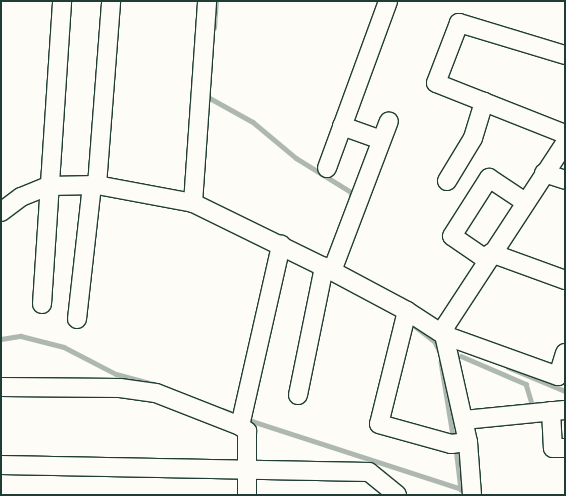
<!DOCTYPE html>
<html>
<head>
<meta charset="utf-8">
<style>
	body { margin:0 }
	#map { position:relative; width:566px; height:496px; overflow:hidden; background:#fdfcf7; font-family:"Shantell Sans",sans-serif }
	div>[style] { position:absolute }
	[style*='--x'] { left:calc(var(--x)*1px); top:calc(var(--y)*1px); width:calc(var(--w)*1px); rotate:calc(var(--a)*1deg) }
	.stream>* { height:4.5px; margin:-2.25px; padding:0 2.25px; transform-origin:2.25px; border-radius:2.25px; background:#aeb8b1 }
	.roads { filter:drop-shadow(1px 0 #1f3d34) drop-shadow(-1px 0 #1f3d34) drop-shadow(0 1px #1f3d34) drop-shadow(0 -1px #1f3d34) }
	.minor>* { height:18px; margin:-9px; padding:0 9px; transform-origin:9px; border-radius:9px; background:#fdfcf7 }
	span { translate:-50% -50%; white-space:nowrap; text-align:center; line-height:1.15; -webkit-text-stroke:4px #fdfcf7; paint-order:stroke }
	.frame { position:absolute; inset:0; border:2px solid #1f3d34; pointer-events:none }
</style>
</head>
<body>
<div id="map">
	<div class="stream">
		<div style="--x:214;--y:28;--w:27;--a:-86"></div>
		<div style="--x:208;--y:93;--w:4;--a:90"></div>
		<div style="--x:208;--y:97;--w:51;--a:29.1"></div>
		<div style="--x:253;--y:122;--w:56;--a:39.9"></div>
		<div style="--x:296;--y:158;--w:65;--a:31.7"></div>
		<div style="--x:351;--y:192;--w:7;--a:82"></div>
		<div style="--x:411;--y:323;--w:31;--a:38"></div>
		<div style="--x:435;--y:342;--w:9;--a:63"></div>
		<div style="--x:1;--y:339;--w:20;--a:-9"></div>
		<div style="--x:21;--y:336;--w:44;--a:14.3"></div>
		<div style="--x:64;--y:347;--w:59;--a:27.4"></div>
		<div style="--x:116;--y:374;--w:42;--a:15"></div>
		<div style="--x:461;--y:356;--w:71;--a:23.3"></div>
		<div style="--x:526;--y:384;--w:21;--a:73"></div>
		<div style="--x:441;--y:362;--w:80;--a:80.7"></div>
		<div style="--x:508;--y:367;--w:62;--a:22.8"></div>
		<div style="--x:223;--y:410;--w:17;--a:21"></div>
		<div style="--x:246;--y:419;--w:226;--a:18"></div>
		<div style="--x:456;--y:448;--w:42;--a:83.2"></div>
	</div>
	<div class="roads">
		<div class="minor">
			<div style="--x:565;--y:55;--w:111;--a:-163.2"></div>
			<div style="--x:459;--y:23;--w:64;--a:111"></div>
			<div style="--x:436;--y:83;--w:139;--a:21.6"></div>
			<div style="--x:342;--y:126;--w:41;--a:19.7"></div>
			<div style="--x:327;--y:168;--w:178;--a:-69.9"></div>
			<div style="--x:544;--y:173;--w:22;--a:18"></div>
			<div style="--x:447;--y:181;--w:50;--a:-58.8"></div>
			<div style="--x:473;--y:138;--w:38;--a:-73"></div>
			<div style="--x:97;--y:185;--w:185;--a:-85.6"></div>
			<div style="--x:193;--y:203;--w:202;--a:-86"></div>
			<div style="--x:1;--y:212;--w:25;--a:-37"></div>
			<div style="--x:21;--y:197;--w:29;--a:-22"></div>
			<div style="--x:48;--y:186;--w:49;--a:-1.2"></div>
			<div style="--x:97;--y:185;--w:98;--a:10.6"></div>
			<div style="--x:193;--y:203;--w:155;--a:26.1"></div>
			<div style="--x:332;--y:271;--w:85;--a:28.1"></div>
			<div style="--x:407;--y:311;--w:44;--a:33"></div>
			<div style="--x:444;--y:335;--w:121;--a:19.8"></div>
			<div style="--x:558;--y:376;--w:24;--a:-73"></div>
			<div style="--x:491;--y:253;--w:79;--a:20"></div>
			<div style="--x:487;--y:260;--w:42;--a:-145.6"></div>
			<div style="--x:452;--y:236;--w:69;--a:-57.5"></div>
			<div style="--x:489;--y:178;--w:43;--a:33.7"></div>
			<div style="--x:332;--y:271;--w:160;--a:-69.2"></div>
			<div style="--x:42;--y:304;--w:304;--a:-86.2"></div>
			<div style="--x:407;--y:311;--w:116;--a:103.9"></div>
			<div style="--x:379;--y:424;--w:75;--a:15.5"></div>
			<div style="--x:451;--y:444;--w:17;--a:-7"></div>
			<div style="--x:77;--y:319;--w:135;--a:-83.6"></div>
			<div style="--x:1;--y:387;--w:119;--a:0.5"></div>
			<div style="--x:120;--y:388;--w:36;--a:8"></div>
			<div style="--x:156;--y:393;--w:90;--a:21.4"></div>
			<div style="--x:240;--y:426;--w:9;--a:36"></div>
			<div style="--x:247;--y:431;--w:64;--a:90"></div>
			<div style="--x:298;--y:395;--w:131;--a:-78.5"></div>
			<div style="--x:551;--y:411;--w:37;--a:87"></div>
			<div style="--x:553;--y:448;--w:12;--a:0"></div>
			<div style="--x:464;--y:420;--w:101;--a:-5.7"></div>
			<div style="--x:240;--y:426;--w:186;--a:-77.2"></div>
			<div style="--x:1;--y:465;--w:368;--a:1.1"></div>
			<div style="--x:369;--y:472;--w:36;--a:39"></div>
			<div style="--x:472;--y:495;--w:53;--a:-94.3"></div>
			<div style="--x:468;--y:442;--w:110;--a:-102.6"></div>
			<div style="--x:444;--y:335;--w:10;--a:-79"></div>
			<div style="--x:446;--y:325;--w:217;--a:-56.8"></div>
		</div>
	</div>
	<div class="frame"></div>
</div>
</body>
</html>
